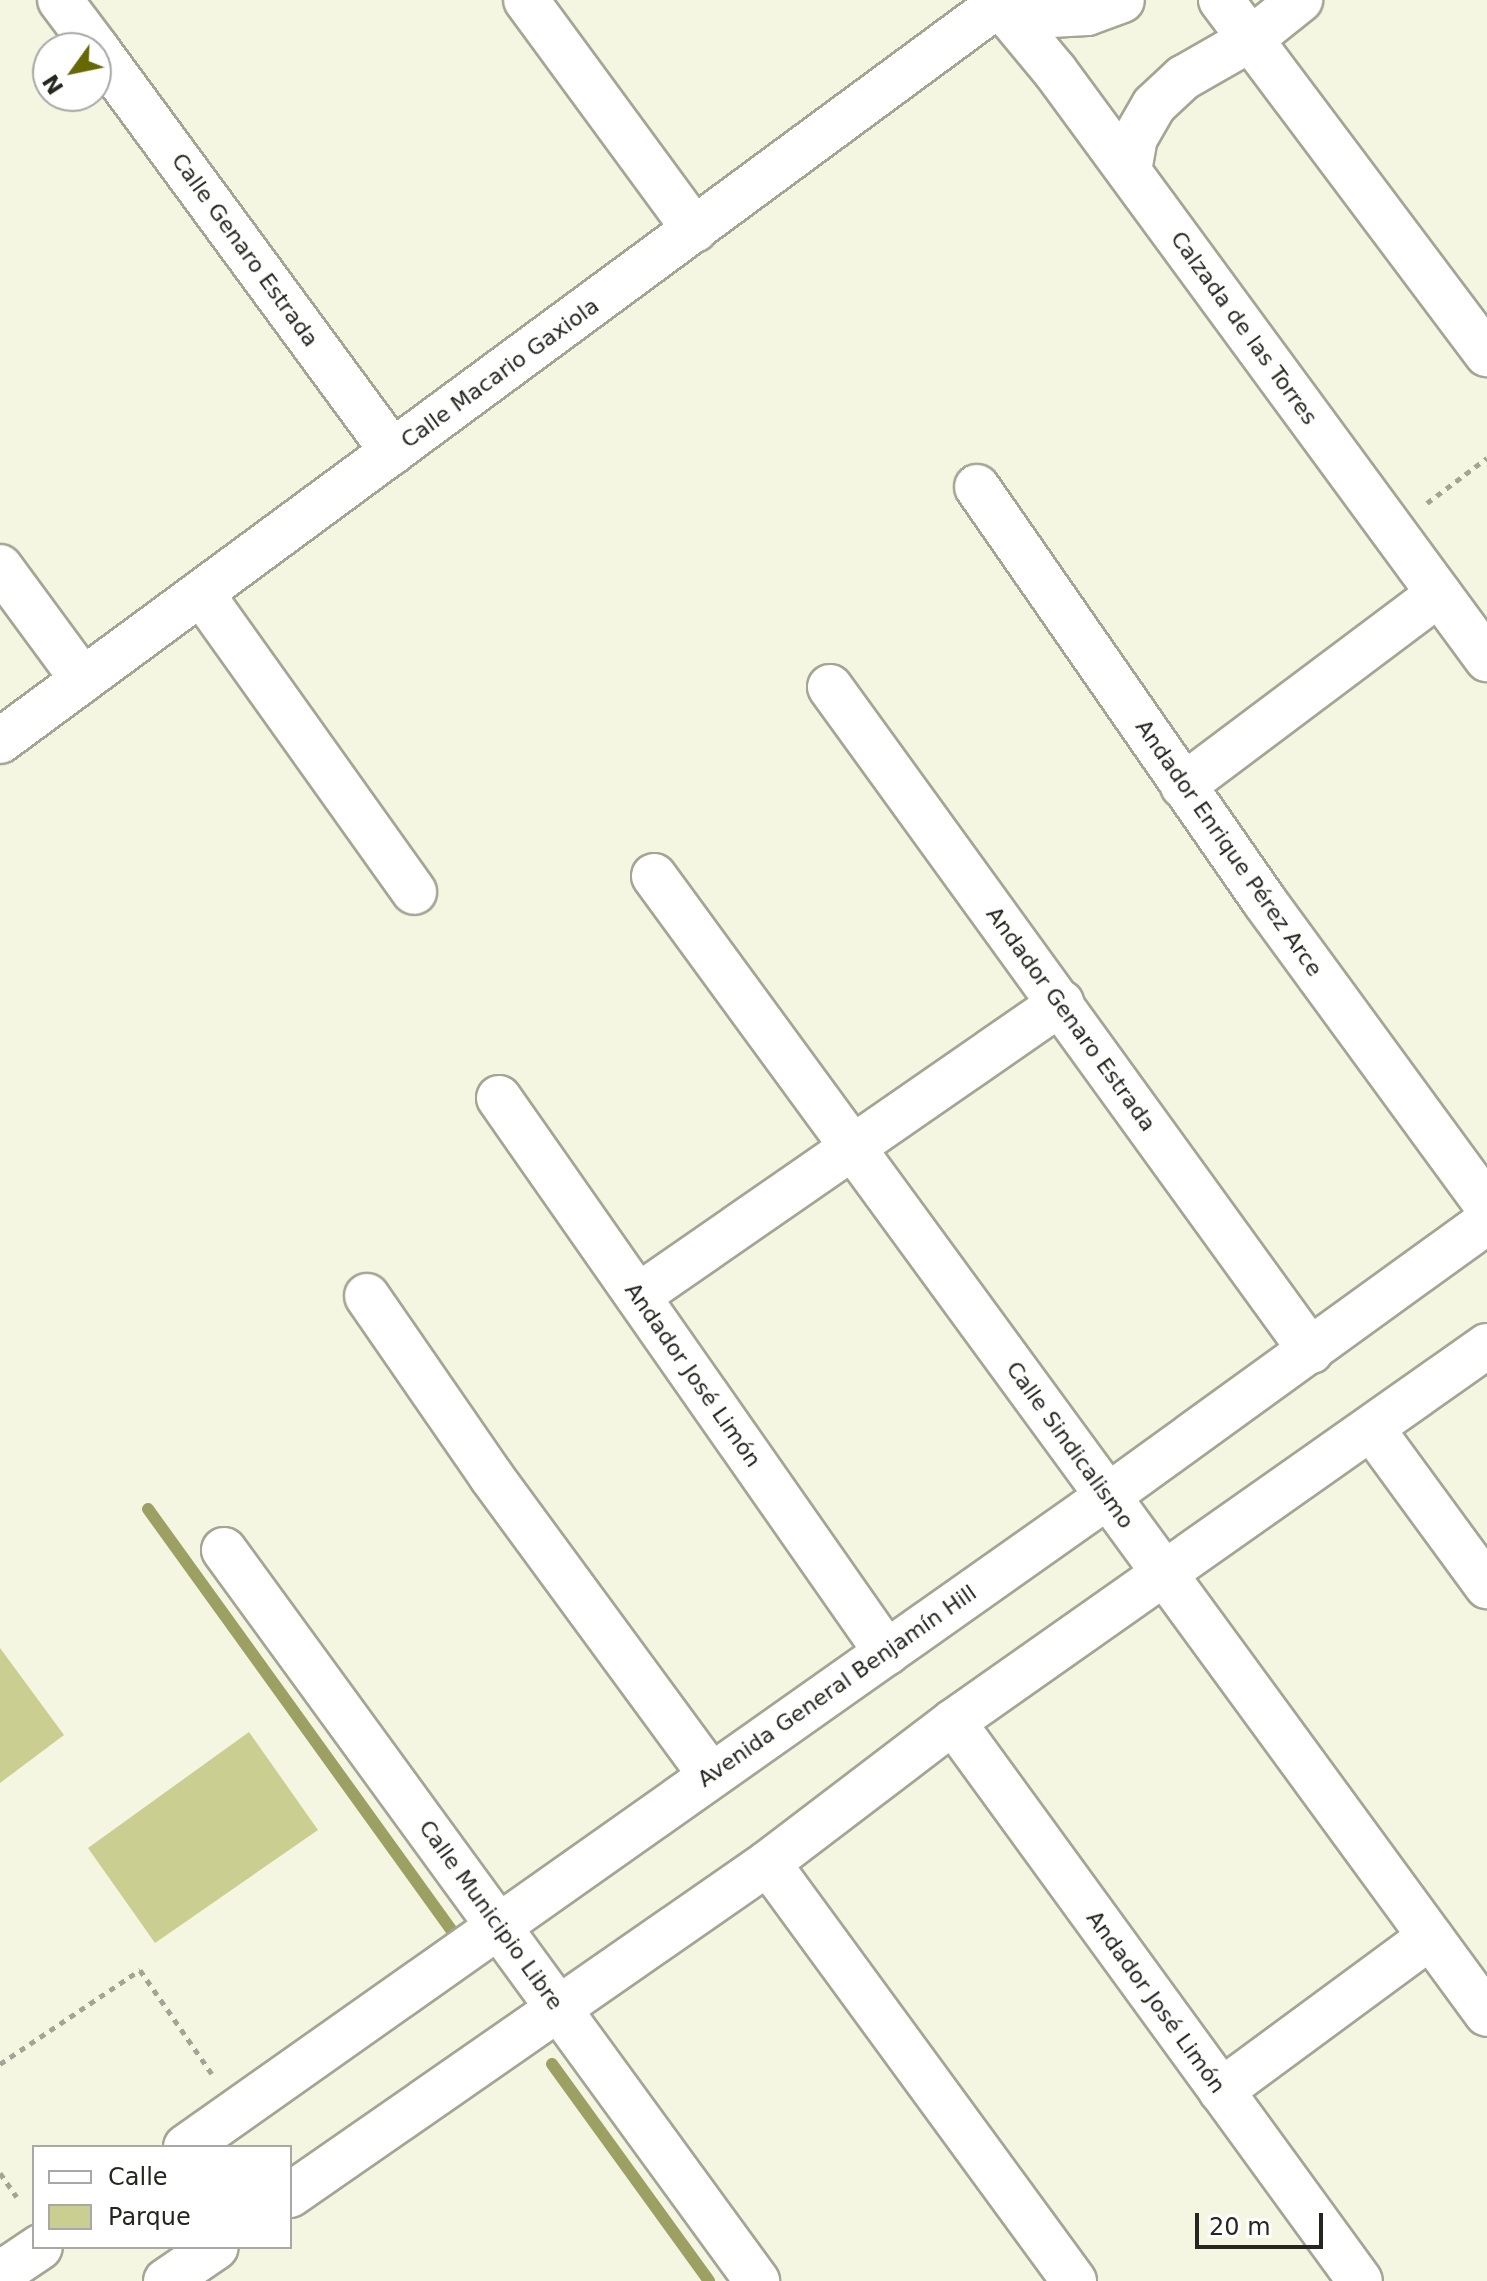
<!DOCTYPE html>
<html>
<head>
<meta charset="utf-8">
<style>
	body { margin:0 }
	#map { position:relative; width:1487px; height:2281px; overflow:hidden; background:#f4f6e2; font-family:"DejaVu Sans",sans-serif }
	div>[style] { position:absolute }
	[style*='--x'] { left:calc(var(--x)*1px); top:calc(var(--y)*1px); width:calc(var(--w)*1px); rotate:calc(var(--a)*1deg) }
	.green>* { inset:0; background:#cace90 }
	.stream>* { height:12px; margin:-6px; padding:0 6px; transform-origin:6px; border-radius:6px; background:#9ca062 }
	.path>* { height:5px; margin-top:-2.5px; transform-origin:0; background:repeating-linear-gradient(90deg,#a3a495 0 6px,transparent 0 12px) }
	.roads { filter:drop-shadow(2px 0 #a4a593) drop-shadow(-2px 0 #a4a593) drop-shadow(0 2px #a4a593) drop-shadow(0 -2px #a4a593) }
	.minor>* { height:44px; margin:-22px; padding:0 22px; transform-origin:22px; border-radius:22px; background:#fff }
	.major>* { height:44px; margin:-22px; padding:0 22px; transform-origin:22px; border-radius:22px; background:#fff }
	span { translate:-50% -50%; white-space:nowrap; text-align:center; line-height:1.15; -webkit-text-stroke:8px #fff; paint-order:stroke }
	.street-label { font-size:22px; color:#26261f }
	.legend { position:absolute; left:32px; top:2145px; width:260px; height:104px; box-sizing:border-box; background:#fff; border:2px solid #a8a8a5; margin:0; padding:10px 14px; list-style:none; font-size:24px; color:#26261f }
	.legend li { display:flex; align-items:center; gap:16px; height:40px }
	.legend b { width:40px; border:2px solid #a8a8a5 }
	.north { position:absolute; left:32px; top:32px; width:80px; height:80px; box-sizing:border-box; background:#fff; border:2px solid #a8a8a5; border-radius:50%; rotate:237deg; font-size:22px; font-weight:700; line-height:32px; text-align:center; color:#26261f }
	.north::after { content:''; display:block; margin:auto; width:28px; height:36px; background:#666804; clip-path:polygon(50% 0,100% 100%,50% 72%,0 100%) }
	.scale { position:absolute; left:1195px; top:2213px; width:128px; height:36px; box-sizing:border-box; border:4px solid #26261f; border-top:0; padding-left:10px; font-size:24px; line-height:28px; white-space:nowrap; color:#26261f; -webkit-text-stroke:6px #fff; paint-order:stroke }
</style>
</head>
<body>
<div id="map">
	<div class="green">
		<div style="clip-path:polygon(0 1648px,64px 1735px,0 1783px)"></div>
		<div style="clip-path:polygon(249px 1732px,318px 1830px,155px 1943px,88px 1848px)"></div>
	</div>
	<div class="stream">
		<div style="--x:148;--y:1509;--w:525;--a:54.22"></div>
		<div style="--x:552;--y:2064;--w:268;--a:54.1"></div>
	</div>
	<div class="path">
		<div style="--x:1427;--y:503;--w:75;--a:-36.9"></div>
		<div style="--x:0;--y:2064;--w:169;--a:-33.9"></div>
		<div style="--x:140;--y:1970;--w:126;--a:55.3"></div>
		<div style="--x:0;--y:2173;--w:29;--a:55"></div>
	</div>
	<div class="roads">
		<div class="minor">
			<div style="--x:60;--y:0;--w:60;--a:53.1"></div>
			<div style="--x:526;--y:0;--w:285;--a:53.7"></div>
			<div style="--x:1251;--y:39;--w:63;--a:-38.5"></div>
			<div style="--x:96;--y:48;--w:501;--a:53.68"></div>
			<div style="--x:977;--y:487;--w:505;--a:55.24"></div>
			<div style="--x:1265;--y:902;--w:376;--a:53.8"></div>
			<div style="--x:0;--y:567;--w:140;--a:53.7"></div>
			<div style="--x:201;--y:593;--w:367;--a:54.5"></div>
			<div style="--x:830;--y:687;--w:820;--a:54.08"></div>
			<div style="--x:0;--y:741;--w:1241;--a:-36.42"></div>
			<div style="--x:1183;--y:786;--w:320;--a:-36.9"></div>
			<div style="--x:654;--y:876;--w:1410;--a:53.8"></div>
			<div style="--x:499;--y:1098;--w:677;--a:55.04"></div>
			<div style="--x:367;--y:1296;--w:219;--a:55.4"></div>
			<div style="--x:491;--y:1476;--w:370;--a:53.7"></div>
			<div style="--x:638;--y:1296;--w:515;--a:-34.71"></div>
			<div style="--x:1372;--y:1429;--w:195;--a:53.8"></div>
			<div style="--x:224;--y:1550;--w:905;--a:53.9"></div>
			<div style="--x:953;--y:1722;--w:691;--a:53.94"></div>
			<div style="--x:768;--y:1863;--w:518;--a:53.79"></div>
			<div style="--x:1221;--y:2091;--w:260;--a:-36.4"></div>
		</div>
		<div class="major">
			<div style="--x:996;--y:0;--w:92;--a:50.3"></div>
			<div style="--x:1055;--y:71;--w:730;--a:53.7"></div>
			<div style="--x:1221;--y:0;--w:443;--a:53.1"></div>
			<div style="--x:999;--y:4;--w:53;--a:11.9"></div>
			<div style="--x:1051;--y:15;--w:36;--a:-3"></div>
			<div style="--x:1087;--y:13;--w:37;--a:-20"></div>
			<div style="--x:1129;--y:171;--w:34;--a:-80"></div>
			<div style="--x:1135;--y:138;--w:38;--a:-60"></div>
			<div style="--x:1154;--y:105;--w:40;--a:-43"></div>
			<div style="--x:1183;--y:78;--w:78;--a:-29.8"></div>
			<div style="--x:186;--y:2147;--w:1129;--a:-35.22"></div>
			<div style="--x:1108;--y:1496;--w:468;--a:-35.9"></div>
			<div style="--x:290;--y:2195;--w:582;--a:-34.78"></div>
			<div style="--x:768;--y:1863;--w:233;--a:-37.3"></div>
			<div style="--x:953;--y:1722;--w:653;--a:-35.15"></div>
			<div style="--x:0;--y:2274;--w:48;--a:-34"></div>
			<div style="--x:166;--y:2281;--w:60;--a:-34.2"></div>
		</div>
	</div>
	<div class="street-label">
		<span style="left:245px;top:250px;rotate:54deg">Calle Genaro Estrada</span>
		<span style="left:1244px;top:328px;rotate:54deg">Calzada de las Torres</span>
		<span style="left:500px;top:373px;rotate:-36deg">Calle Macario Gaxiola</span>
		<span style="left:1229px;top:848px;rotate:55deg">Andador Enrique Pérez Arce</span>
		<span style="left:1071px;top:1019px;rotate:54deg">Andador Genaro Estrada</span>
		<span style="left:693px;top:1375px;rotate:55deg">Andador José Limón</span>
		<span style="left:1070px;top:1445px;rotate:54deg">Calle Sindicalismo</span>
		<span style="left:837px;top:1686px;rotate:-35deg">Avenida General Benjamín Hill</span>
		<span style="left:491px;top:1915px;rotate:54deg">Calle Municipio Libre</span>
		<span style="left:1156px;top:2002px;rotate:54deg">Andador José Limón</span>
	</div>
	<ul class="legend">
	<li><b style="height:10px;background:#fff"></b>Calle</li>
	<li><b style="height:22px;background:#cace90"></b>Parque</li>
	</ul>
	<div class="north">N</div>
	<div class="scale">20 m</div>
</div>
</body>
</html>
